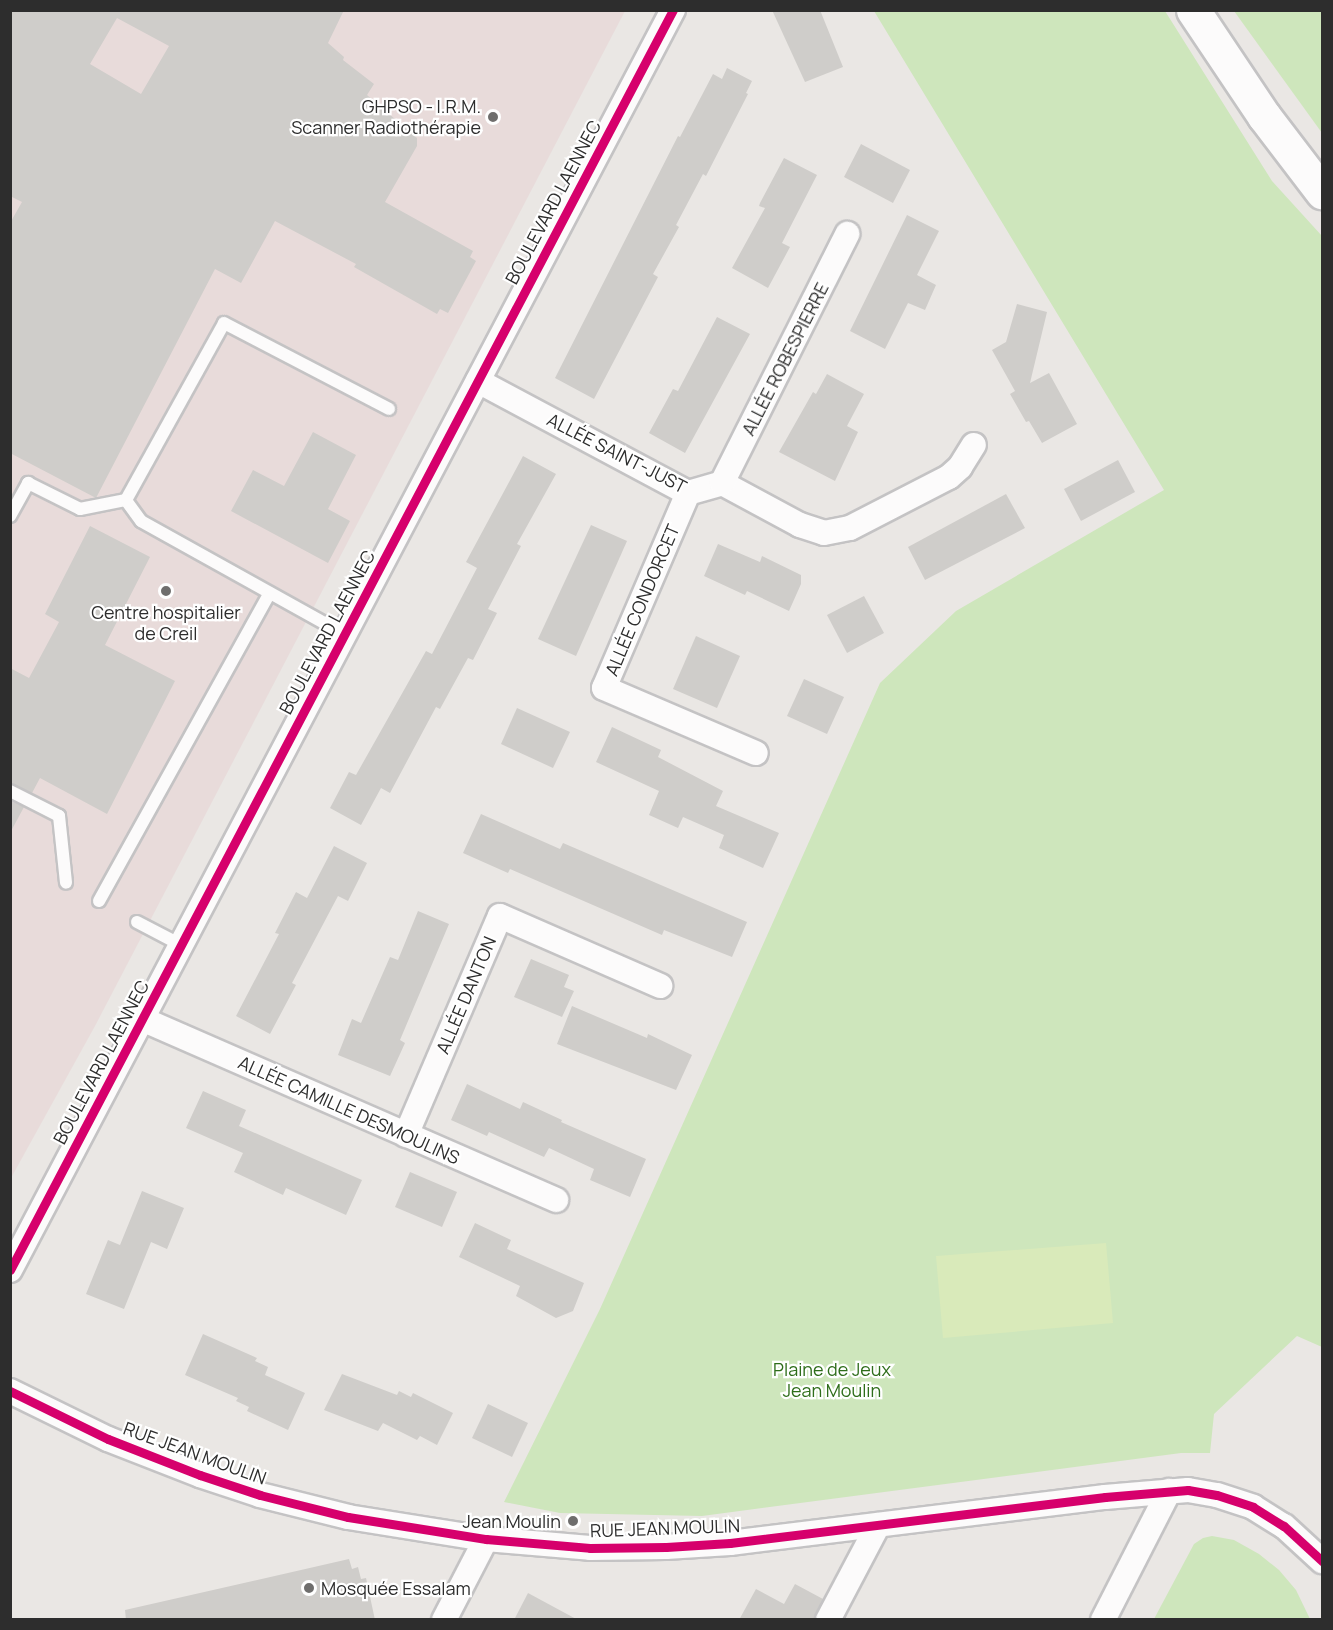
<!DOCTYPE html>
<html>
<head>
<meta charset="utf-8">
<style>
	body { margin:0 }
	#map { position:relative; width:1333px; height:1630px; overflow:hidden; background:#eae7e4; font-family:Manrope,sans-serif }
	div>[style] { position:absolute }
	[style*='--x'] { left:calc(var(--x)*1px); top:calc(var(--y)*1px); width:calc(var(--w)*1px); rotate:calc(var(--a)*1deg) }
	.medical>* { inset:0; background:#e8dbda }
	.green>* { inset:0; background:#cee6bc }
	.pitch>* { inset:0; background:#d9eaba }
	.building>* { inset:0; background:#cfcdca }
	.roads { filter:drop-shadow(2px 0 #c4c3c4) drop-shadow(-2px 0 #c4c3c4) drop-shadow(0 2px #c4c3c4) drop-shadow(0 -2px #c4c3c4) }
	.lane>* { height:12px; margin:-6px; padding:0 6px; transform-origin:6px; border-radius:6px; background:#fcfbfb }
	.street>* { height:24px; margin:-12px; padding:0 12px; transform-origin:12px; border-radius:12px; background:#fcfbfb }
	.secondary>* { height:33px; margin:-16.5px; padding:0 16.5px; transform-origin:16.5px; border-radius:16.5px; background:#fcfbfb }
	.cycleway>* { height:9px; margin:-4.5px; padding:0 4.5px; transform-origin:4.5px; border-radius:4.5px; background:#d6006c }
	.dots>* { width:16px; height:16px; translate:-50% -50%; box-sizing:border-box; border:3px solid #fff; border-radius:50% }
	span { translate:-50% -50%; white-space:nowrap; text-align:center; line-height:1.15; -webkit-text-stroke:4.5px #fff; paint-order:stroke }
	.poi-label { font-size:18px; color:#2d2d2d }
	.right { translate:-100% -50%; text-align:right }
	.left { translate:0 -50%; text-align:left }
	.street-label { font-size:18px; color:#2d2d2d }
	.park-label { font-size:18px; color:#2e6d1a }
	.frame { position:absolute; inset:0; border:12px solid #2d2d2d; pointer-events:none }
</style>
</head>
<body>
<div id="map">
	<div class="medical">
		<div style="clip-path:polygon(11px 11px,625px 11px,95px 1026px,11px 1178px)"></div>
	</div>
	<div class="green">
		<div style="clip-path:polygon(874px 11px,1165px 11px,1272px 181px,1322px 236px,1322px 1347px,1297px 1336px,1214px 1414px,1210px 1453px,1181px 1453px,702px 1516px,560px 1513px,504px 1502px,600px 1309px,880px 683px,956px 611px,1164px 490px)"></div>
		<div style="clip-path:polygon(1234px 11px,1322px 11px,1322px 133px)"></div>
		<div style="clip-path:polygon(1212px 1536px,1234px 1540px,1259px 1554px,1279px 1570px,1296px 1590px,1310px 1619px,1154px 1619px,1194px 1544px,1203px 1538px)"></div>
	</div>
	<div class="pitch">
		<div style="clip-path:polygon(1106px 1243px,1113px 1323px,943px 1338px,936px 1256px)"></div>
	</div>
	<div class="building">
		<div style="clip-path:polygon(evenodd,10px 10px,344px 10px,328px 43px,344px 57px,343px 60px,374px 84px,367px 95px,417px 138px,417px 146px,385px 202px,473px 251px,470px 257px,476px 261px,448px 313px,440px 309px,437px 314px,354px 267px,356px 264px,275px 221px,241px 283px,215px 269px,96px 498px,10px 453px,10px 223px,22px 202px,10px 196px,10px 10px,117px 18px,169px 46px,141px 94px,90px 64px,117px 18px)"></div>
		<div style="clip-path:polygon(772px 10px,820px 10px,843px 67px,805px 82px)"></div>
		<div style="clip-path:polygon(727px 68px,752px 81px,746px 93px,748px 94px,706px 176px,703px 174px,676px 225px,679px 227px,653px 274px,658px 277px,594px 399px,555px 378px,678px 136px,680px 137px,713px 74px,722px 79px)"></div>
		<div style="clip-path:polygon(861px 144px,910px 170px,893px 203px,844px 177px)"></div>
		<div style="clip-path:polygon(784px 158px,817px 175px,782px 243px,790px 247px,768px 288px,732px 268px,765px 208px,759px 206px,760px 203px)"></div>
		<div style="clip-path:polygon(907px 215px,939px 231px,917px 275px,936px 285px,925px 310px,908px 303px,885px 349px,850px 331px)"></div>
		<div style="clip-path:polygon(1017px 304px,1047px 312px,1030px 383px,1049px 373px,1077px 424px,1042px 443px,1029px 421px,1026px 422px,1010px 394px,1015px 391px,992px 350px,1006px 342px)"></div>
		<div style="clip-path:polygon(717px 317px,750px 334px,685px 453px,649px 433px,673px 389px,678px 391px)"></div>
		<div style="clip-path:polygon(827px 374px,864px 394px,847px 426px,858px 432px,835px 481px,779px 452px,813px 392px,816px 394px)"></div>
		<div style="clip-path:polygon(313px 432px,356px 455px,328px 509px,350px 521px,328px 563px,231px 511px,253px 470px,284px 486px)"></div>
		<div style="clip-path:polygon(523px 456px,556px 474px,517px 544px,521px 546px,488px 609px,497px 613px,473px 660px,468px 658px,440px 709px,436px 707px,390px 793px,381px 788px,361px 825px,330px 808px,349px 772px,356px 775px,426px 651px,432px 654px,477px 568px,466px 562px)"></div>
		<div style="clip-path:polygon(1118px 460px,1135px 492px,1081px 521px,1064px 489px)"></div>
		<div style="clip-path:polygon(1006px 494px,1025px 528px,925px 580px,908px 547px)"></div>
		<div style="clip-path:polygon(591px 525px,627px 541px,576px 656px,538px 639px)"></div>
		<div style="clip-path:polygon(90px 526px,150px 557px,105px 645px,175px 681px,107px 814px,40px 778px,32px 793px,10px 783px,10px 668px,29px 678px,59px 622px,45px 614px)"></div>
		<div style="clip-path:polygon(718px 544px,760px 562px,762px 556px,801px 575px,801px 584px,789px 611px,747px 591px,745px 595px,704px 576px)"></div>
		<div style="clip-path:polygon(864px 596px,884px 633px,847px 653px,827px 615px)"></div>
		<div style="clip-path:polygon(696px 636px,740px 656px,717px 708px,673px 689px)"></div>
		<div style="clip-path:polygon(804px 679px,844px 697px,827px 734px,787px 716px)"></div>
		<div style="clip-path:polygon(517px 708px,570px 732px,553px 768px,501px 744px)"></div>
		<div style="clip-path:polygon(612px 727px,661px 750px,658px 757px,723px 791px,716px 806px,779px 833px,763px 868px,719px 848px,724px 835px,683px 817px,678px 828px,649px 815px,659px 791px,596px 762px)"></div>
		<div style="clip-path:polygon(10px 801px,24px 807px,10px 833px)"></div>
		<div style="clip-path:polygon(481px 814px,560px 849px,563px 843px,747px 922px,732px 957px,664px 930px,662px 935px,510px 869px,508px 873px,463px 853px)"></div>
		<div style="clip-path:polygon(334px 846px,367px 863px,348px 901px,338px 896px,292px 983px,296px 985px,270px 1034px,236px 1016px,279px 934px,275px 933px,296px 892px,307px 898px)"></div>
		<div style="clip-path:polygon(418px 911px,449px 924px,400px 1040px,405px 1043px,390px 1076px,338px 1055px,352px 1019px,361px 1023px,390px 957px,398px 960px)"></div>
		<div style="clip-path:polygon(531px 959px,569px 975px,564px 987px,574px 991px,562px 1017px,514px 997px)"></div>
		<div style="clip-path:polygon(572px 1006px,647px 1038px,648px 1034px,692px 1055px,676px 1090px,557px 1044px)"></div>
		<div style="clip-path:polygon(467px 1084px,520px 1109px,523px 1102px,562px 1120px,561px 1122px,646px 1159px,630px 1197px,590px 1180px,594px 1169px,549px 1148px,544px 1157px,489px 1132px,487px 1136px,451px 1120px)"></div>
		<div style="clip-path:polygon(203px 1091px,246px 1110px,239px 1126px,362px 1180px,346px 1215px,286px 1188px,283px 1195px,234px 1172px,243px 1153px,186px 1128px)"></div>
		<div style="clip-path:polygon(410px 1172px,457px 1192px,442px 1227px,395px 1207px)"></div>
		<div style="clip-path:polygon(142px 1191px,184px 1208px,167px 1249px,151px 1242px,124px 1309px,86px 1294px,108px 1240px,120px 1245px)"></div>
		<div style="clip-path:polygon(475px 1223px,511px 1240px,507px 1249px,584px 1283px,573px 1311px,556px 1318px,516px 1296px,520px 1286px,459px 1257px)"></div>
		<div style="clip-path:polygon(203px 1334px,257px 1358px,255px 1361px,268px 1367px,265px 1375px,305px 1393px,288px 1430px,247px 1411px,249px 1407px,236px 1401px,238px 1398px,185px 1375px)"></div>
		<div style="clip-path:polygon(342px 1374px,397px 1395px,399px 1391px,411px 1397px,413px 1393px,453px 1413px,437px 1445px,420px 1436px,417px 1440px,383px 1423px,378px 1431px,324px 1410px)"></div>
		<div style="clip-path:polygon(488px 1404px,528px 1423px,512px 1457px,472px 1438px)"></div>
		<div style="clip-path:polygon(349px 1559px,352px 1569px,358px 1567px,361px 1579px,366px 1578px,375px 1620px,126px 1620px,125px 1610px)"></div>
		<div style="clip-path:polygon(795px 1584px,823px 1599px,814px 1620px,739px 1620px,756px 1589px,784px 1604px)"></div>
		<div style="clip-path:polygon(528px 1593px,578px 1620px,514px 1620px)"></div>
	</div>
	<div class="roads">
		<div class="lane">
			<div style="--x:10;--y:516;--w:38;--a:-61"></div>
			<div style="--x:28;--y:483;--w:58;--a:26.6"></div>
			<div style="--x:80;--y:509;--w:47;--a:-11.1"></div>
			<div style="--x:344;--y:634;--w:232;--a:-150.9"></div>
			<div style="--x:141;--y:521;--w:26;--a:-126"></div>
			<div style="--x:126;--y:500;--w:202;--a:-61"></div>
			<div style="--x:224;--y:323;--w:186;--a:27.5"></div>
			<div style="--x:10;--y:791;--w:55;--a:27"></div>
			<div style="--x:59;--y:816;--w:67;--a:84"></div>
			<div style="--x:99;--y:901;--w:352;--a:-61"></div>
			<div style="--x:137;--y:922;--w:50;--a:27.6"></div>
		</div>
		<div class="street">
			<div style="--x:478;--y:381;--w:238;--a:28.1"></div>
			<div style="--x:688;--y:493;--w:35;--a:-16"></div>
			<div style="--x:722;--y:483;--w:89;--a:28.3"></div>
			<div style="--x:800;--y:525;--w:25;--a:18"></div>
			<div style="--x:824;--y:533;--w:26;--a:-11"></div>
			<div style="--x:850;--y:528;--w:111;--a:-27.3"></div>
			<div style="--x:949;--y:477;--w:15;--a:-42"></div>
			<div style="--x:960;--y:467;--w:26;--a:-58"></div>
			<div style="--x:722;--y:483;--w:279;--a:-63.3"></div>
			<div style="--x:688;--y:493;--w:212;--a:113.3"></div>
			<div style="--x:604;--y:688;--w:165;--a:23.2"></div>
			<div style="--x:142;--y:1019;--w:452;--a:23.6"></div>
			<div style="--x:406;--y:1135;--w:238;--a:-66.8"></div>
			<div style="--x:500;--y:916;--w:175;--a:23.6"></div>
			<div style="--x:10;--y:1270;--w:1424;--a:-62.25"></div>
			<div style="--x:10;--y:1391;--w:109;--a:26.1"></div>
			<div style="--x:108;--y:1439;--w:99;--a:21.4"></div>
			<div style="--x:200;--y:1475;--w:63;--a:18.4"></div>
			<div style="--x:260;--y:1495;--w:91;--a:14"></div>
			<div style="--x:348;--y:1517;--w:140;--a:9.1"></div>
			<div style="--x:486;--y:1539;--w:104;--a:4.9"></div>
			<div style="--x:590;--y:1548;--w:76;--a:-0.8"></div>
			<div style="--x:666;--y:1547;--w:64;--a:-3.6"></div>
			<div style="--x:730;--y:1543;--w:378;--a:-7"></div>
			<div style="--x:1105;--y:1497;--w:83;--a:-4.8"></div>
			<div style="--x:1188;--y:1490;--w:29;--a:10"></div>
			<div style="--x:1217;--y:1495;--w:38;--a:18"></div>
			<div style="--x:1253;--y:1507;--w:36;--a:32"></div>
			<div style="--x:1284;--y:1526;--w:52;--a:42.6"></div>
			<div style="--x:444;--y:1620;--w:91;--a:-62.6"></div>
			<div style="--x:828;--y:1620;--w:107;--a:-62.2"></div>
			<div style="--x:1103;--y:1620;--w:145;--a:-62.9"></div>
		</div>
		<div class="secondary">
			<div style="--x:1193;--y:10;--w:128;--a:56.2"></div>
			<div style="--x:1264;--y:116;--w:96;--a:52.7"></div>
		</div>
	</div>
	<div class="cycleway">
		<div style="--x:10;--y:1270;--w:1424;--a:-62.25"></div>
		<div style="--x:10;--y:1391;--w:109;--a:26.1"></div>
		<div style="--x:108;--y:1439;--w:99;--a:21.4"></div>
		<div style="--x:200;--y:1475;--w:63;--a:18.4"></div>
		<div style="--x:260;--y:1495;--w:91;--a:14"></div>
		<div style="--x:348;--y:1517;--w:140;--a:9.1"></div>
		<div style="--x:486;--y:1539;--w:104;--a:4.9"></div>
		<div style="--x:590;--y:1548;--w:76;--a:-0.8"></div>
		<div style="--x:666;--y:1547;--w:64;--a:-3.6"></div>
		<div style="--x:730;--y:1543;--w:378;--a:-7"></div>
		<div style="--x:1105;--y:1497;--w:83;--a:-4.8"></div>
		<div style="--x:1188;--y:1490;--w:29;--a:10"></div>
		<div style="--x:1217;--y:1495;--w:38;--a:18"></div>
		<div style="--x:1253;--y:1507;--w:36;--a:32"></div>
		<div style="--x:1284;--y:1526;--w:52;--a:42.6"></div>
	</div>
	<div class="dots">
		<div style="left:493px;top:117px;background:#6f6e6d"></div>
		<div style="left:166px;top:591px;background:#6f6e6d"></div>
		<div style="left:573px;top:1521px;background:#6f6e6d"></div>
		<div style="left:309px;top:1588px;background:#6f6e6d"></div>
	</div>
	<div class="poi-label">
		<span class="right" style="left:481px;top:117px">GHPSO - I.R.M.<br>Scanner Radiothérapie</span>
		<span style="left:166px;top:623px">Centre hospitalier<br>de Creil</span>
		<span class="right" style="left:561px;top:1521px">Jean Moulin</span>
		<span class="left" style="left:321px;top:1588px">Mosquée Essalam</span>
	</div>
	<div class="street-label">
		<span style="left:553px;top:202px;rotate:-62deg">BOULEVARD LAENNEC</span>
		<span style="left:785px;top:359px;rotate:-63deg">ALLÉE ROBESPIERRE</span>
		<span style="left:617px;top:453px;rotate:27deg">ALLÉE SAINT-JUST</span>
		<span style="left:642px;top:600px;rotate:-67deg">ALLÉE CONDORCET</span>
		<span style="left:327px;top:632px;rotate:-62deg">BOULEVARD LAENNEC</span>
		<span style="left:466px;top:995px;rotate:-67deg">ALLÉE DANTON</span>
		<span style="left:101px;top:1062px;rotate:-62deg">BOULEVARD LAENNEC</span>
		<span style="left:349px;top:1110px;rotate:24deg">ALLÉE CAMILLE DESMOULINS</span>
		<span style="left:195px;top:1453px;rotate:20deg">RUE JEAN MOULIN</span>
		<span style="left:665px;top:1528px;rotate:-2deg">RUE JEAN MOULIN</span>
	</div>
	<div class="park-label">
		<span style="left:832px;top:1380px">Plaine de Jeux<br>Jean Moulin</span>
	</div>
	<div class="frame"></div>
</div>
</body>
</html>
